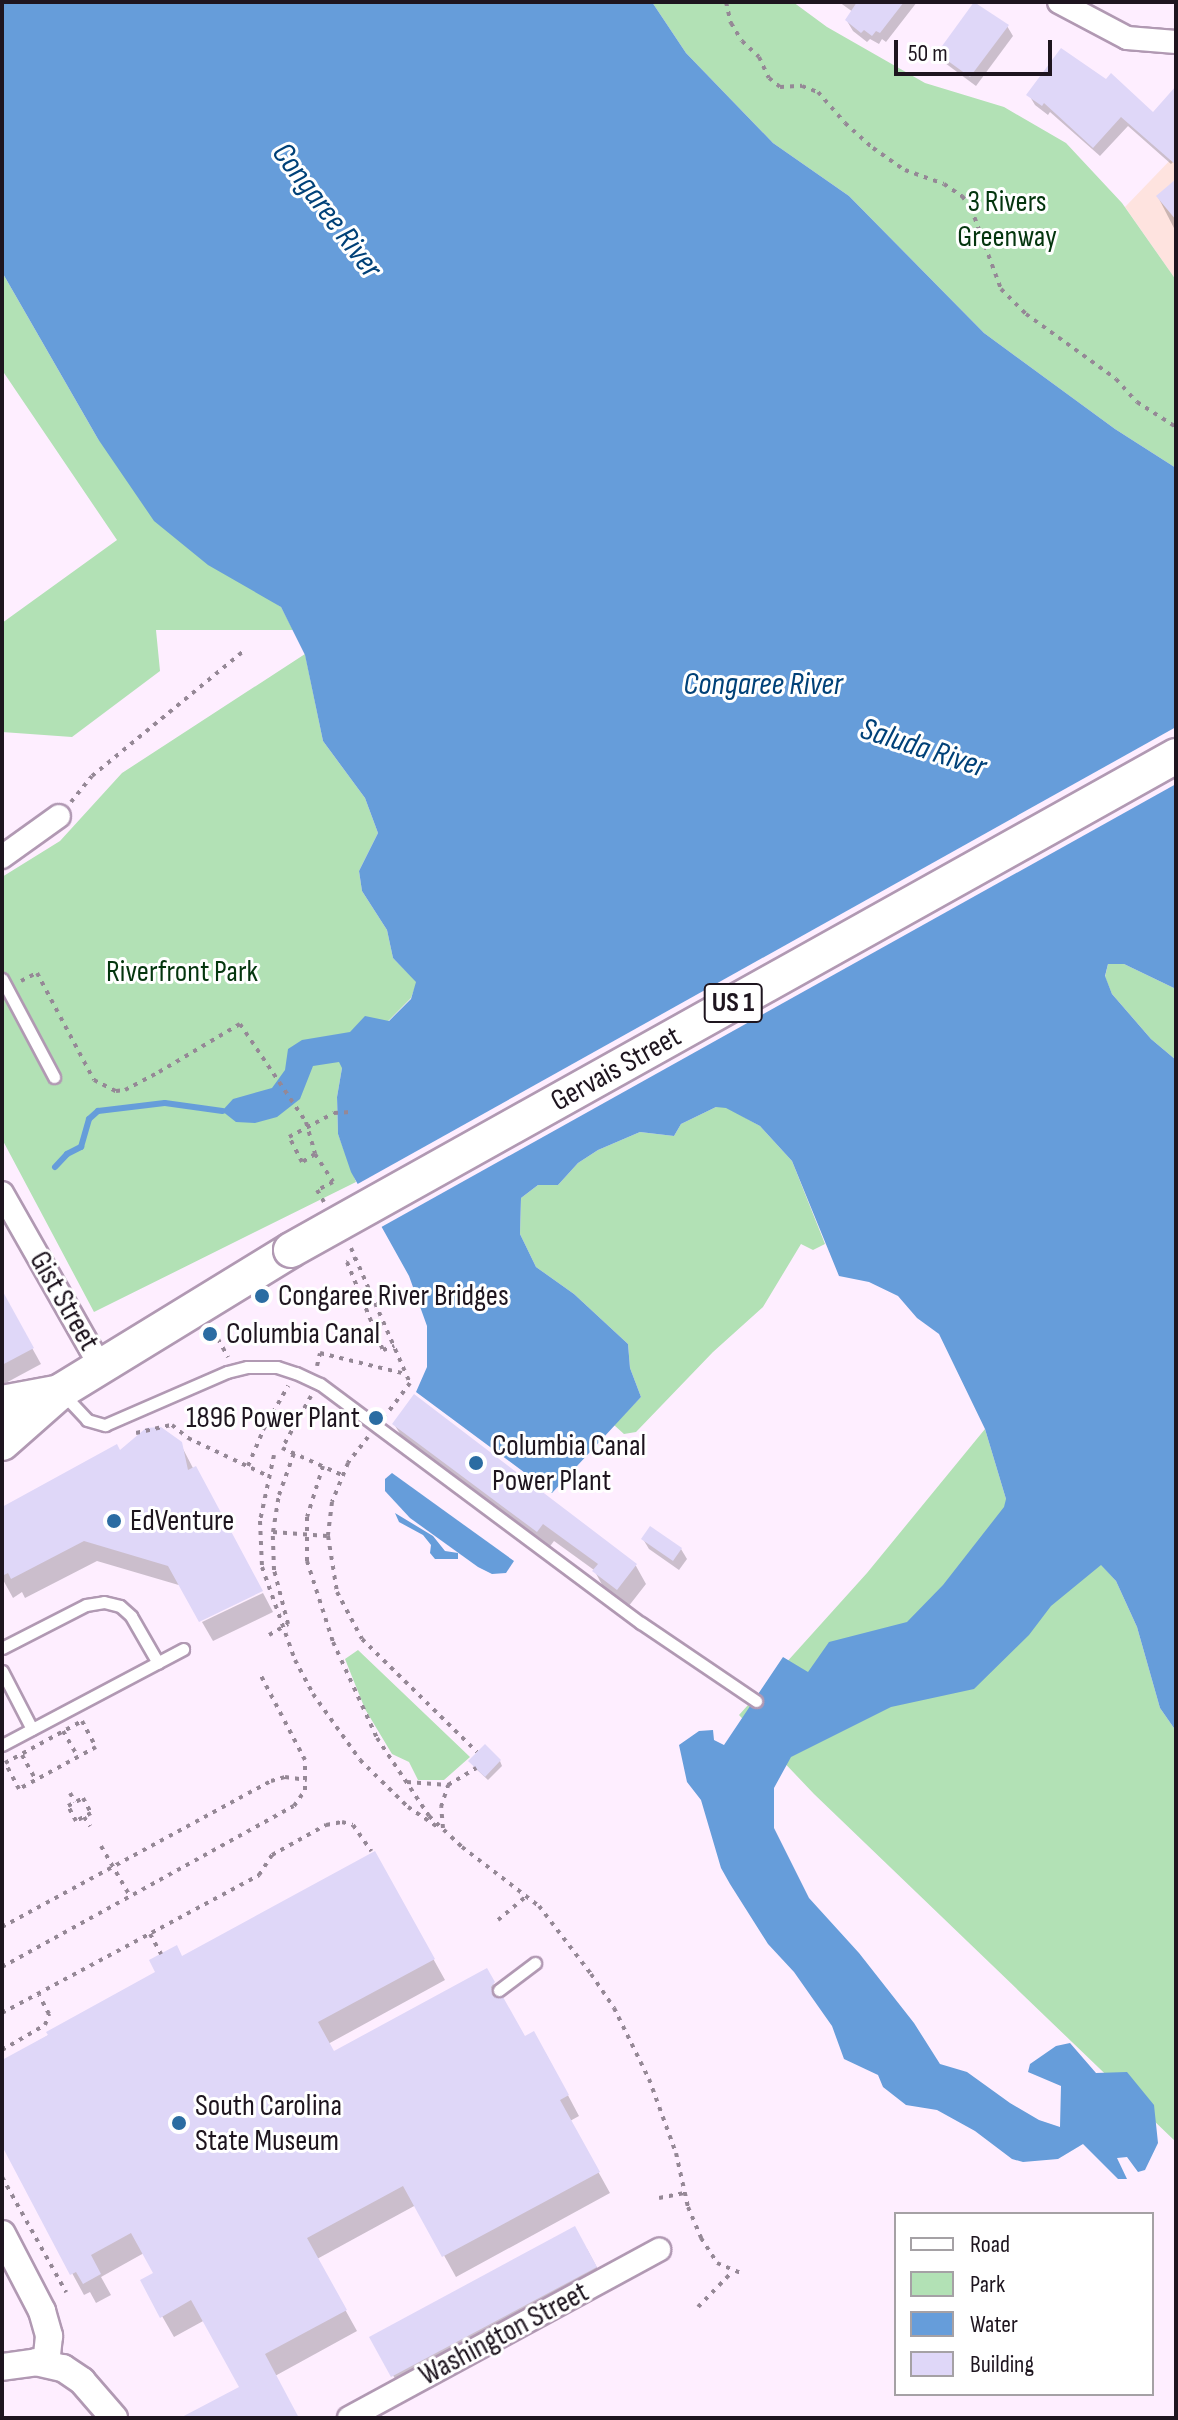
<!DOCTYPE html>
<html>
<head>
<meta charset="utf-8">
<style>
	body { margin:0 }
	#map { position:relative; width:1178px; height:2420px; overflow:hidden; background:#feeeff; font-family:"Sofia Sans Condensed",sans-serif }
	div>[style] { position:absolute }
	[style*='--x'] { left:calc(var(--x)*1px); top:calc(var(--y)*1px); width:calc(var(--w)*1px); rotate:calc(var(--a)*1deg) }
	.commercial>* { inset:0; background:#fee3df }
	.green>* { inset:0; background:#b2e1b5 }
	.water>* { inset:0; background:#669dda }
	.pier>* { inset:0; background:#feeeff }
	.shadow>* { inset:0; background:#0003 }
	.stream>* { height:6px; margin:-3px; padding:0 3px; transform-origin:3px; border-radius:3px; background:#669dda }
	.building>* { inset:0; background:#dfd7f8 }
	.path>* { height:4px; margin-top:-2px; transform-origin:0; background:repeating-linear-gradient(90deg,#958896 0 4px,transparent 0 10px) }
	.roads { filter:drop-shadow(2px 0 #b199b3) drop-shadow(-2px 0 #b199b3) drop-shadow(0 2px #b199b3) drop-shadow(0 -2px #b199b3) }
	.service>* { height:11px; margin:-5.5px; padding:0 5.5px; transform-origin:5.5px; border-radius:5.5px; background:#fff }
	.minor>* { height:22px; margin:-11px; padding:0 11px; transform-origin:11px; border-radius:11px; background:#fff }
	.tertiary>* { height:26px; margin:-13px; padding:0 13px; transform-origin:13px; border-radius:13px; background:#fff }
	.primary>* { height:34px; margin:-17px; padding:0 17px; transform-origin:17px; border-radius:17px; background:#fff }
	.bridges { filter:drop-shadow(2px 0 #b199b3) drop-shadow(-2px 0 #b199b3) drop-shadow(0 2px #b199b3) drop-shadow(0 -2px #b199b3) }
	.primary-bridge>* { height:34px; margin:-17px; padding:0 17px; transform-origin:17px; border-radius:17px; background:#fff }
	.dots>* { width:22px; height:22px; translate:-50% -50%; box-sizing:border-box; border:4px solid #fff; border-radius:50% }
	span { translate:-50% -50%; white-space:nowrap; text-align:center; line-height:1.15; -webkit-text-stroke:6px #fff; paint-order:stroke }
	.shield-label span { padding:2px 6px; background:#fff; border:2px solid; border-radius:6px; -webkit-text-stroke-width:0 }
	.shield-label { font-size:28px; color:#1e151f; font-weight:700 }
	.park-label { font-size:30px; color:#04350e }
	.street-label { font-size:30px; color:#1e151f }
	.poi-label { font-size:30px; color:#1e151f }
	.left { translate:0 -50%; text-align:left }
	.right { translate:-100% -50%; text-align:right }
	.water-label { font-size:32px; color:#004178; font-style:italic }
	.frame { position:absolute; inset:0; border:4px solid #1e151f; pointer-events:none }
	.legend { position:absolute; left:894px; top:2212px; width:260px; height:184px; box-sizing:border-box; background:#fff; border:2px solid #a5a1a5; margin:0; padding:10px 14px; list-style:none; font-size:24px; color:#1e151f }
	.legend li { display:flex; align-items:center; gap:16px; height:40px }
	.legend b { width:40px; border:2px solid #a5a1a5 }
	.scale { position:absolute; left:894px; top:40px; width:158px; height:36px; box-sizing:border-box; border:4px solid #1e151f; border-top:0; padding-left:10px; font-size:24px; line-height:28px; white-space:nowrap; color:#1e151f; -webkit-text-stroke:6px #fff; paint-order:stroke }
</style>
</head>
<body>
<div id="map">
	<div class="commercial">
		<div style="clip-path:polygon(1176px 154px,1176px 280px,1125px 207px)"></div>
	</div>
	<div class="green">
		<div style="clip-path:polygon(652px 2px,793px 2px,827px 27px,925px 83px,1004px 107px,1066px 143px,1122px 203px,1176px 280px,1176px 468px,1115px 429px,984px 333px,849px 196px,773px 143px,686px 53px)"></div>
		<div style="clip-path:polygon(2px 272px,98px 439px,255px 589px,281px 607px,293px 630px,156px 630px,160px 671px,72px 737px,2px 732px,2px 623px,117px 540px,2px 370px)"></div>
		<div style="clip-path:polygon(305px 654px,323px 741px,365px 798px,378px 833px,359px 871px,362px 891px,387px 930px,393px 958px,417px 982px,411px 998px,342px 1068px,337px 1097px,338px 1134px,356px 1182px,94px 1312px,2px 1139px,2px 877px,60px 841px,122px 773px)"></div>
		<div style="clip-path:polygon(1108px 964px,1124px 964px,1176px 989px,1176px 1060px,1151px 1039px,1112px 994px,1105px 977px)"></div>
		<div style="clip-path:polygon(716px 1107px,726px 1107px,760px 1126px,792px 1161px,825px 1244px,813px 1250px,801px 1244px,763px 1307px,713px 1352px,636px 1432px,624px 1434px,614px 1425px,641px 1397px,630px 1368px,628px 1344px,574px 1294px,536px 1267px,520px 1234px,521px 1198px,538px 1185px,558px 1185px,578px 1163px,598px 1150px,640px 1132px,674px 1136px,681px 1124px)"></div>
		<div style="clip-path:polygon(985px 1429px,1006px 1499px,1072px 1532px,1116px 1581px,1137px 1627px,1160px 1708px,1176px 1731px,1176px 2142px,814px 1794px,739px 1715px,867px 1573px)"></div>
		<div style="clip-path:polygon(358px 1650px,470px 1757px,444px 1780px,418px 1780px,409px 1762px,392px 1754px,365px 1709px,345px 1659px)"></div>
	</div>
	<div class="water">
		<div style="clip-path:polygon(2px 2px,652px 2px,686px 53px,773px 143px,849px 196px,984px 333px,1115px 429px,1176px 468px,1176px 989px,1124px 964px,1108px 964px,1105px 976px,1112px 994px,1151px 1039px,1176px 1060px,1176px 1731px,1160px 1708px,1137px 1627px,1116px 1581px,1101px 1565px,1051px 1606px,1029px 1635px,974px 1689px,891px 1707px,791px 1757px,774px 1788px,774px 1828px,809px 1898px,859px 1953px,914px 2023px,940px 2064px,967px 2072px,1010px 2103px,1039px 2120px,1060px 2127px,1061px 2086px,1028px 2072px,1030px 2064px,1056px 2046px,1070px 2043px,1096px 2073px,1127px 2072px,1154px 2105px,1158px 2143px,1145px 2170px,1138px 2172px,1127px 2157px,1117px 2158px,1127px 2179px,1118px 2179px,1083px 2144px,1058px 2159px,1023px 2162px,1012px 2159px,975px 2131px,937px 2110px,906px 2105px,883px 2087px,878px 2075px,844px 2059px,832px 2026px,794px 1972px,768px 1944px,730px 1884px,721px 1868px,701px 1800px,687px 1782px,679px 1745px,699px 1731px,713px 1730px,714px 1740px,724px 1745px,783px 1657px,808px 1672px,829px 1642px,907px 1622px,943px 1585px,1004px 1507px,1006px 1499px,985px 1429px,939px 1334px,917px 1318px,898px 1296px,869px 1282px,839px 1276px,792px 1161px,760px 1126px,726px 1108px,716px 1107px,681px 1124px,674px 1136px,640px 1132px,598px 1150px,578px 1163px,558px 1185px,538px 1185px,521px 1198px,520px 1234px,536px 1267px,574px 1294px,628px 1344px,630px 1368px,641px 1397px,552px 1493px,416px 1392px,427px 1367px,427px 1326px,409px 1276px,351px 1172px,338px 1134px,337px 1097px,342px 1068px,339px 1062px,313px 1066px,300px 1099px,277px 1117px,255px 1123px,236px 1122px,222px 1111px,233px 1099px,272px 1088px,285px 1070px,288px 1049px,302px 1040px,350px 1032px,365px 1016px,389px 1021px,411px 999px,416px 982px,393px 958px,387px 930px,362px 891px,359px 871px,378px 833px,365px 798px,323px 741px,305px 655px,281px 607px,208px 565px,154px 521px,98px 439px,2px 272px)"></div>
		<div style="clip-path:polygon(392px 1473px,514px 1561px,506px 1573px,492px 1574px,478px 1567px,410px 1518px,385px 1491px,385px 1479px)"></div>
		<div style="clip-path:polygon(395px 1513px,433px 1536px,445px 1551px,458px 1553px,458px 1559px,435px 1559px,430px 1553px,431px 1545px,423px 1535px,399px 1522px)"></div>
	</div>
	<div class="pier">
		<div style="clip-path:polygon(1176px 727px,1176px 784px,376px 1230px,354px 1186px)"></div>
	</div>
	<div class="shadow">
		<div style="clip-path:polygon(839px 2px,917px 2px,886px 42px,882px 39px,879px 44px,870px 39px,867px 42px,853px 31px,847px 21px,853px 12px)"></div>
		<div style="clip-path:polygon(1007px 26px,1013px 36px,976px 86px,945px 63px,939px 53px)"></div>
		<div style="clip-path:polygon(1176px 89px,1176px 159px,1171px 164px,1128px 126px,1100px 156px,1050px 112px,1048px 115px,1035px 105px,1029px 95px,1153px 115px)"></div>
		<div style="clip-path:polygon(1176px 182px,1176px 232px,1158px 197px)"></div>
		<div style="clip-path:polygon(2px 1294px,41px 1364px,2px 1385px)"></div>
		<div style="clip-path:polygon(415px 1397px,636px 1566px,646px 1584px,628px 1607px,605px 1590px,594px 1570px,554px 1541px,548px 1549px,405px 1442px,394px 1424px)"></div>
		<div style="clip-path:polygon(180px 1443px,194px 1470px,182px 1586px,97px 1561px,25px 1598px,22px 1592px,13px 1598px,2px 1578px,2px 1509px,120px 1453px)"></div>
		<div style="clip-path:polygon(643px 1539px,681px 1549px,687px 1559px,679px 1570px,649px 1549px)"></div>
		<div style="clip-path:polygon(263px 1593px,273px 1612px,213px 1641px,202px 1622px)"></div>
		<div style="clip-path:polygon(500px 1761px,502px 1766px,488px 1780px,473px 1766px)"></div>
		<div style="clip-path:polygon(386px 1874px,445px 1980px,328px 2044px,334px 2053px,486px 1971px,524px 2039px,546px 2054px,579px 2116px,570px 2121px,610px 2193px,456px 2277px,416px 2205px,317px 2259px,357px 2331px,275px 2376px,297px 2418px,204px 2418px,242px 2387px,205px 2320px,174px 2337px,142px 2281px,156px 2274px,144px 2253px,101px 2277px,111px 2295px,96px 2303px,90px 2292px,84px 2295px,2px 2144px,2px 2062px,182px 1958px)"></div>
		<div style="clip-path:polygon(587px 2249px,608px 2288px,405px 2397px,372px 2337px)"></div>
	</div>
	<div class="stream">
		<div style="--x:55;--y:1167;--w:18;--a:-47"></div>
		<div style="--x:67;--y:1154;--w:16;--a:-27"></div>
		<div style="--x:81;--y:1147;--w:29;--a:-74"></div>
		<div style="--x:89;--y:1119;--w:12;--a:-42"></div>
		<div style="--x:98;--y:1111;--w:67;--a:-6.8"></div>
		<div style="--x:165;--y:1103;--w:58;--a:8"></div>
	</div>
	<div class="building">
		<div style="clip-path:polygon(857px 2px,904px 2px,880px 33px,876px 31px,872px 36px,864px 30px,861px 33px,845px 20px)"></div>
		<div style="clip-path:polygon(974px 2px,1009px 25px,970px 77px,937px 53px)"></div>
		<div style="clip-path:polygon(1061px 48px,1106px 79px,1111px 73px,1153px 112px,1176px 86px,1176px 165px,1121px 117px,1093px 148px,1044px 103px,1042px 106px,1026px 95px)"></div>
		<div style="clip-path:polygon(1176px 179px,1176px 220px,1156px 196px)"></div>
		<div style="clip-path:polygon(2px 1290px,34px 1348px,2px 1365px)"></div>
		<div style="clip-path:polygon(414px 1394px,637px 1564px,617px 1590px,592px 1571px,598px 1564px,543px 1524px,537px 1532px,392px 1424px)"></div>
		<div style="clip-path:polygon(161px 1427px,182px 1442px,188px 1470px,196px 1466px,263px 1591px,199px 1622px,168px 1566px,84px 1541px,11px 1579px,8px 1573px,2px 1576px,2px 1507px,117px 1444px,120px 1450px,146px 1428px)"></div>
		<div style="clip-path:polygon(650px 1526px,682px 1548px,673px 1561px,641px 1539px)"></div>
		<div style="clip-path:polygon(485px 1744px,501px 1760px,485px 1777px,468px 1761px)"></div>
		<div style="clip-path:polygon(375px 1851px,435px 1959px,318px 2022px,334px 2051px,487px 1968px,495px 1982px,491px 1987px,493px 1996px,503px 1997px,525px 2036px,534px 2031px,569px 2095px,560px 2100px,600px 2172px,442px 2257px,403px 2186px,307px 2238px,347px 2310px,265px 2354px,299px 2418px,180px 2418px,239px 2387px,191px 2300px,160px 2318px,140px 2280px,153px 2273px,131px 2233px,91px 2255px,101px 2274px,83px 2284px,76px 2272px,70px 2275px,2px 2146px,2px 2060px,48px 2035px,46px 2032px,155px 1972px,149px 1960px,177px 1945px,182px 1956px)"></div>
		<div style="clip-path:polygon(575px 2226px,597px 2267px,391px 2377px,369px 2337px)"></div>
	</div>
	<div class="path">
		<div style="--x:726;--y:2;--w:22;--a:77"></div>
		<div style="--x:731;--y:23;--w:21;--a:59"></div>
		<div style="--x:742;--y:41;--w:23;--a:43"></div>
		<div style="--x:759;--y:57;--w:23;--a:65"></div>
		<div style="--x:769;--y:78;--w:14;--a:39"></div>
		<div style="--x:780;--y:87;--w:22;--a:-3"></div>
		<div style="--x:802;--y:86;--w:17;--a:21"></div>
		<div style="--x:818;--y:92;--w:41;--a:48.9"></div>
		<div style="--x:845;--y:123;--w:38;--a:42"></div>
		<div style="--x:873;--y:148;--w:39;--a:35"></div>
		<div style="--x:905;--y:170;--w:41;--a:19.7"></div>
		<div style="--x:944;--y:184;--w:22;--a:34"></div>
		<div style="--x:962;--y:196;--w:15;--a:53"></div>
		<div style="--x:971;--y:208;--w:86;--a:69.7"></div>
		<div style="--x:1001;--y:289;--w:35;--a:45"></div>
		<div style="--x:1026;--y:314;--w:111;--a:35.8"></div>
		<div style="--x:1116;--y:379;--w:31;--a:48"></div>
		<div style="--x:1137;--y:402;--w:46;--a:32.7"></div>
		<div style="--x:71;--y:802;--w:33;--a:-51"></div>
		<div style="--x:92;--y:776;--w:198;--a:-39.5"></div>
		<div style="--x:21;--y:981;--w:18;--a:-27"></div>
		<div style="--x:37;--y:973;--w:121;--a:62"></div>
		<div style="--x:94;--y:1080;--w:25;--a:27"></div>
		<div style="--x:116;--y:1091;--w:9;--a:-6"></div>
		<div style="--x:125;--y:1090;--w:38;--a:-28"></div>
		<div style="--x:159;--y:1072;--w:94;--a:-30.7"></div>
		<div style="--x:240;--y:1024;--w:118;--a:56"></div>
		<div style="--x:306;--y:1122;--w:33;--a:74"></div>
		<div style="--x:315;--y:1154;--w:33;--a:57"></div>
		<div style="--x:333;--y:1182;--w:18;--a:153"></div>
		<div style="--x:317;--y:1190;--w:14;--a:60"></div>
		<div style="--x:315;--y:1154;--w:15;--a:148"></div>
		<div style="--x:302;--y:1162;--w:28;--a:-117"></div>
		<div style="--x:289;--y:1137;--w:51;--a:-28.1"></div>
		<div style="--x:334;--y:1113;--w:17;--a:-3"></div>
		<div style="--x:351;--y:1248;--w:147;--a:66.4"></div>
		<div style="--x:410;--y:1383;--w:40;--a:127"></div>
		<div style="--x:357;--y:1258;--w:11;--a:158"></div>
		<div style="--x:347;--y:1262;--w:95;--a:67.8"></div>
		<div style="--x:383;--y:1350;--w:12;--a:-20"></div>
		<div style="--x:213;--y:1330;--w:31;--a:61"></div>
		<div style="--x:317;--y:1366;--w:13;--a:-77"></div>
		<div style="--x:320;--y:1353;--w:89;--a:13.7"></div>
		<div style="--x:311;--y:1396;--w:60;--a:119.1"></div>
		<div style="--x:282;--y:1448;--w:66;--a:24.2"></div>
		<div style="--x:136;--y:1433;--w:37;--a:-13"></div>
		<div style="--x:172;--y:1425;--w:21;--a:39"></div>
		<div style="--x:188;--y:1438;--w:89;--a:25.4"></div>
		<div style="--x:368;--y:1437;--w:33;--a:128"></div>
		<div style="--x:348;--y:1463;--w:42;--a:112.3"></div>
		<div style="--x:332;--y:1502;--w:34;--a:97"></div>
		<div style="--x:328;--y:1536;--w:57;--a:80.9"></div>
		<div style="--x:337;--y:1592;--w:53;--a:62"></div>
		<div style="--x:362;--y:1639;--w:161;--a:44.5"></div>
		<div style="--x:274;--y:1455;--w:67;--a:102"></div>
		<div style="--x:260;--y:1521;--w:46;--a:87.5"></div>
		<div style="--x:262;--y:1567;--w:99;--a:70.5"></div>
		<div style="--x:295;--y:1660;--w:38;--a:62"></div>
		<div style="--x:313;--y:1694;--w:81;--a:54.5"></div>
		<div style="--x:360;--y:1760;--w:67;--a:44.4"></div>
		<div style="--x:408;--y:1807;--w:36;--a:34"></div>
		<div style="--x:248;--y:1466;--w:39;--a:-67"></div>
		<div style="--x:263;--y:1430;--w:51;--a:-60.4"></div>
		<div style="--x:323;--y:1466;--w:53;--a:107.4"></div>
		<div style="--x:307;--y:1517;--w:44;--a:90"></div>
		<div style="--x:307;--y:1561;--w:85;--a:72.2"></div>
		<div style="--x:333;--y:1642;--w:106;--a:65.4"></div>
		<div style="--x:377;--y:1738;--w:94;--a:56.3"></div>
		<div style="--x:429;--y:1816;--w:45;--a:43.2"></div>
		<div style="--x:462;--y:1847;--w:97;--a:37.5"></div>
		<div style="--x:539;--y:1906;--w:86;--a:52.6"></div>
		<div style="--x:591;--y:1974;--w:41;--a:55.9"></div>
		<div style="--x:614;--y:2008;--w:79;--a:63.8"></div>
		<div style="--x:649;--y:2079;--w:79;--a:70"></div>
		<div style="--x:676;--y:2153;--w:55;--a:77.5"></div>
		<div style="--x:688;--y:2207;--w:34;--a:67"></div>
		<div style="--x:701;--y:2238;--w:30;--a:57"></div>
		<div style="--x:717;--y:2263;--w:28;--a:23"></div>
		<div style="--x:273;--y:1532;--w:54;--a:4.2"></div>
		<div style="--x:269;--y:1635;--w:22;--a:-30"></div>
		<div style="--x:288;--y:1624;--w:56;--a:-104.5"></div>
		<div style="--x:274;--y:1570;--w:38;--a:-92"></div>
		<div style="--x:273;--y:1532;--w:37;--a:-81"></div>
		<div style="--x:279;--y:1495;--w:45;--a:-70.3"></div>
		<div style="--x:82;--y:1721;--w:30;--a:62"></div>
		<div style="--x:96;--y:1747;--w:88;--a:151.4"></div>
		<div style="--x:19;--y:1789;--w:30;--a:-118"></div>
		<div style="--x:5;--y:1763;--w:88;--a:-28.6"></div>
		<div style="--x:63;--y:1731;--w:30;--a:60"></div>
		<div style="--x:22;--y:1755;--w:29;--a:61"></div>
		<div style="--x:407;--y:1782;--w:41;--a:4.2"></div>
		<div style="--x:448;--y:1785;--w:33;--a:-31"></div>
		<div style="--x:70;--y:1793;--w:10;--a:61"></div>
		<div style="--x:83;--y:1798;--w:17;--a:62"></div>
		<div style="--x:91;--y:1813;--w:17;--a:152"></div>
		<div style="--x:76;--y:1821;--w:17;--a:-118"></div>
		<div style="--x:68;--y:1806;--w:17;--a:-28"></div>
		<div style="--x:84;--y:1817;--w:11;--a:56"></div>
		<div style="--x:443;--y:1828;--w:21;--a:-95"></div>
		<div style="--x:441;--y:1807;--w:23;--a:-72"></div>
		<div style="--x:101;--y:1846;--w:58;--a:59.9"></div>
		<div style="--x:498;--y:1920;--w:38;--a:-40"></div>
		<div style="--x:2;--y:1927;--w:306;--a:-28.5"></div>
		<div style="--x:271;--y:1781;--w:15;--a:-16"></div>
		<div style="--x:285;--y:1777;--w:22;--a:8"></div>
		<div style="--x:150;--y:1934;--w:23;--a:61"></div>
		<div style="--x:2;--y:1967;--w:333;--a:-28.9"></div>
		<div style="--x:294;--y:1806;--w:19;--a:-55"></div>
		<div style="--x:305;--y:1790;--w:30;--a:-90"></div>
		<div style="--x:305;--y:1760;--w:99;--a:-117.6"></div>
		<div style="--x:2;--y:2013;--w:292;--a:-28.2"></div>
		<div style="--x:259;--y:1875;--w:24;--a:-57"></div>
		<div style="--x:272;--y:1855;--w:62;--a:-29.1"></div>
		<div style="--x:326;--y:1825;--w:16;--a:-11"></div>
		<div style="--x:342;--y:1822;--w:11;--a:15"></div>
		<div style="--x:353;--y:1825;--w:32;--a:55"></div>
		<div style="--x:2;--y:2050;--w:50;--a:-30.2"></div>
		<div style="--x:45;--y:2025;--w:12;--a:-70"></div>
		<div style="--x:49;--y:2014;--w:21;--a:-118"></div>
		<div style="--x:2;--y:2177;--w:132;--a:60.9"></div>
		<div style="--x:659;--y:2198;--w:26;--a:-11"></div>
		<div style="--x:698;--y:2307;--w:49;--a:-45.8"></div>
	</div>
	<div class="roads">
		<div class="service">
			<div style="--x:2;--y:979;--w:111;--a:62"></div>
			<div style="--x:64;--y:1395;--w:34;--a:47"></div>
			<div style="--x:87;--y:1420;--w:19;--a:16"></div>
			<div style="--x:105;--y:1425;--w:133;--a:-23.5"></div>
			<div style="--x:227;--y:1372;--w:21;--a:-14"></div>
			<div style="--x:247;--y:1367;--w:30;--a:0"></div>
			<div style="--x:277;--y:1367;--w:20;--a:18"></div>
			<div style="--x:296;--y:1373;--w:26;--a:25"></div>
			<div style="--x:320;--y:1384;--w:400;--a:36.7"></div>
			<div style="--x:641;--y:1623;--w:139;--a:34.1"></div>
			<div style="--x:2;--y:1648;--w:94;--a:-27.1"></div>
			<div style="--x:86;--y:1605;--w:18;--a:-9"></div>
			<div style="--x:104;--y:1602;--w:16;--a:14"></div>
			<div style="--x:120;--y:1606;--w:15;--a:42"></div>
			<div style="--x:131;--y:1616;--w:54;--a:60.1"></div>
			<div style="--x:2;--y:1671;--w:65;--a:62.7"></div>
			<div style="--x:2;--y:1745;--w:205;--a:-27.9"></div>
			<div style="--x:499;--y:1990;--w:45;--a:-36.9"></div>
		</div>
		<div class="minor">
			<div style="--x:1059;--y:2;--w:77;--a:27.9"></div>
			<div style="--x:1127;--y:38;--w:49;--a:4.7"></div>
			<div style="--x:2;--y:857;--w:70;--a:-35.7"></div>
			<div style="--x:2;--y:1193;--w:200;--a:60.4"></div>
			<div style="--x:349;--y:2418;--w:353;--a:-28.5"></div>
		</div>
		<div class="tertiary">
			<div style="--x:2;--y:2234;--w:87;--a:62.5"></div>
			<div style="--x:42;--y:2311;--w:26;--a:74"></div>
			<div style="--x:49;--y:2336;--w:27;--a:96"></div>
			<div style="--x:2;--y:2367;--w:34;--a:-8"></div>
			<div style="--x:36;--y:2362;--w:28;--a:13"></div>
			<div style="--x:63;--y:2368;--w:23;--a:34"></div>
			<div style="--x:82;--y:2381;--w:49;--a:49.1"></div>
		</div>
		<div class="primary">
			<div style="--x:2;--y:1403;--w:60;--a:-10.6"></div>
			<div style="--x:2;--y:1443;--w:79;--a:-41.4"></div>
			<div style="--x:61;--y:1391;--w:270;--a:-31.5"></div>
		</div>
	</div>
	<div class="bridges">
		<div class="primary-bridge">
			<div style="--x:291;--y:1250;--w:1014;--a:-29.17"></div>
		</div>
	</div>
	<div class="dots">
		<div style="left:262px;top:1296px;background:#2b6ca2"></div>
		<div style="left:210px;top:1334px;background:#2b6ca2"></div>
		<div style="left:376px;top:1418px;background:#2b6ca2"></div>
		<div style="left:476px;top:1463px;background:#2b6ca2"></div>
		<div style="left:114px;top:1521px;background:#2b6ca2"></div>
		<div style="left:179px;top:2123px;background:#2b6ca2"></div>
	</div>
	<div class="shield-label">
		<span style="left:733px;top:1003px">US 1</span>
	</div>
	<div class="park-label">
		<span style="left:1007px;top:219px">3 Rivers<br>Greenway</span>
		<span style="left:182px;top:972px">Riverfront Park</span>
	</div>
	<div class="street-label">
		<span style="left:616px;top:1069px;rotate:-29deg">Gervais Street</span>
		<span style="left:64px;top:1301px;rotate:60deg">Gist Street</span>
		<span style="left:504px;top:2334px;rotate:-28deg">Washington Street</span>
	</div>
	<div class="poi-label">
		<span class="left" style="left:278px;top:1296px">Congaree River Bridges</span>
		<span class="left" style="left:226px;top:1334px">Columbia Canal</span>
		<span class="right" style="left:360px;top:1418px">1896 Power Plant</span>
		<span class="left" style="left:492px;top:1463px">Columbia Canal<br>Power Plant</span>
		<span class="left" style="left:130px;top:1521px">EdVenture</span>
		<span class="left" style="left:195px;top:2123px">South Carolina<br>State Museum</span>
	</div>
	<div class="water-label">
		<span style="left:326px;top:211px;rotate:53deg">Congaree River</span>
		<span style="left:763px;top:685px">Congaree River</span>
		<span style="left:923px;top:749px;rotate:18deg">Saluda River</span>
	</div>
	<div class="frame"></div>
	<ul class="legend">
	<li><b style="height:10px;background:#fff"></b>Road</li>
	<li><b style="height:22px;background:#b2e1b5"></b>Park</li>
	<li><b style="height:22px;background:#669dda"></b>Water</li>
	<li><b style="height:22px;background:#dfd7f8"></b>Building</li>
	</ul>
	<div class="scale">50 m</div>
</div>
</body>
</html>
